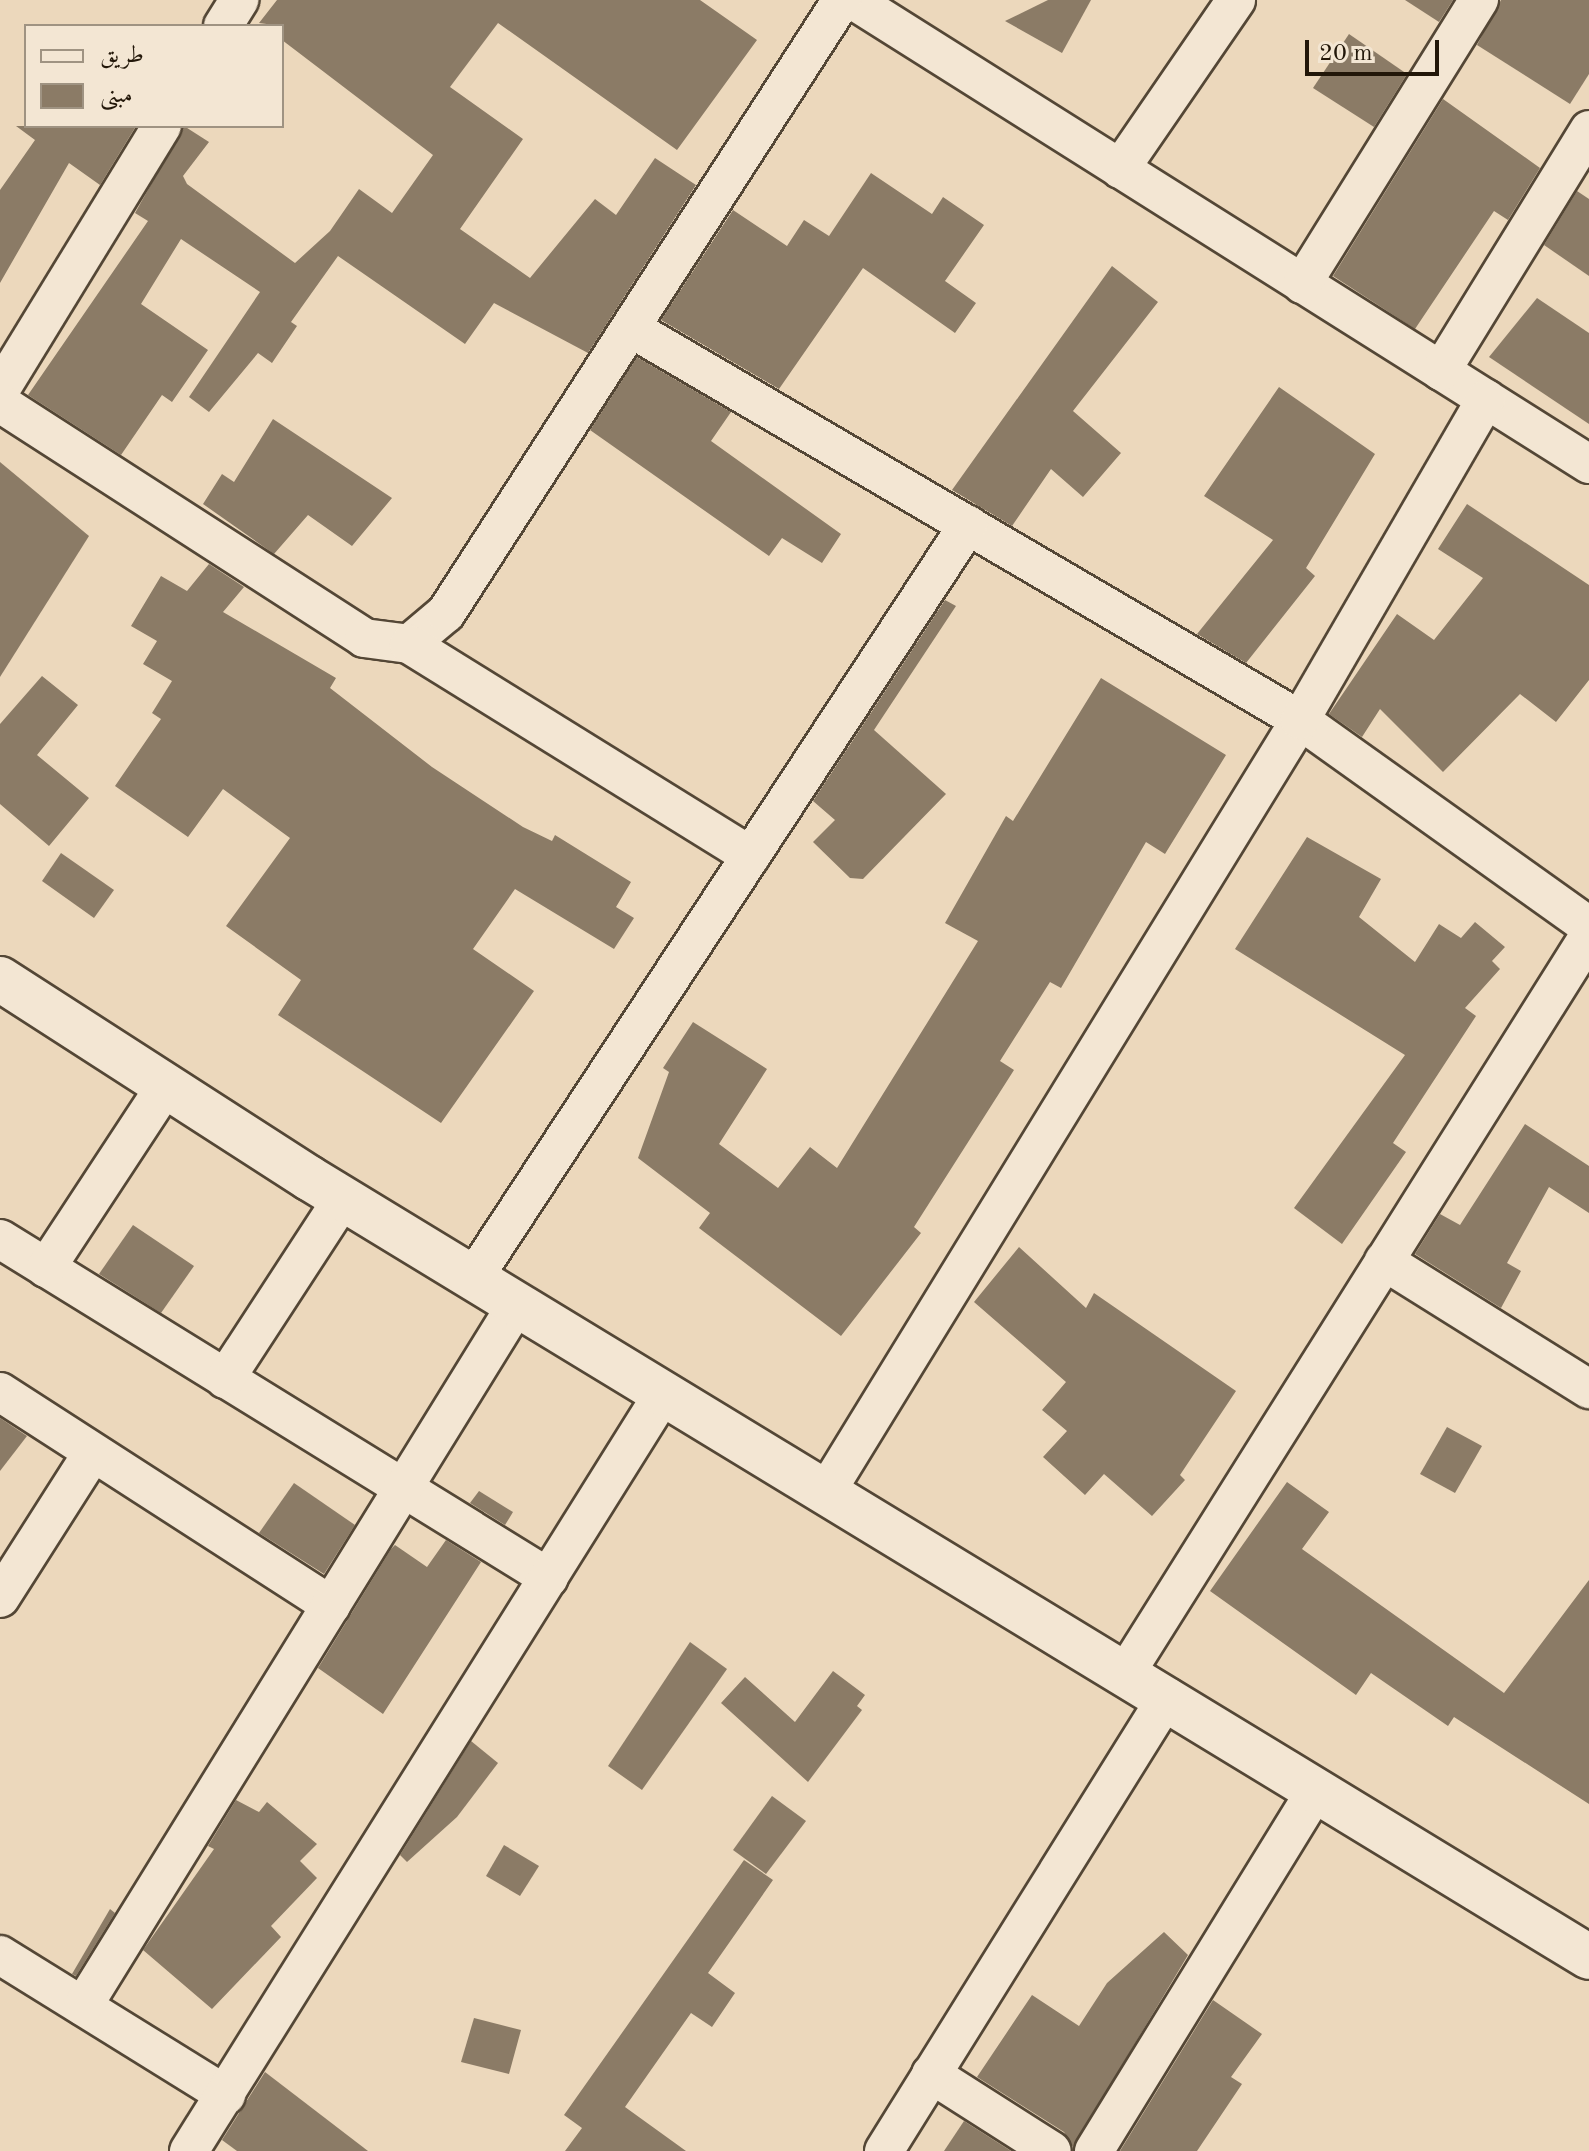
<!DOCTYPE html>
<html>
<head>
<meta charset="utf-8">
<style>
	body { margin:0 }
	#map { position:relative; width:1589px; height:2151px; overflow:hidden; background:#ecd8bc; font-family:"Old Standard TT",Amiri,serif }
	div>[style] { position:absolute }
	[style*='--x'] { left:calc(var(--x)*1px); top:calc(var(--y)*1px); width:calc(var(--w)*1px); rotate:calc(var(--a)*1deg) }
	.building>* { inset:0; background:#8b7b66 }
	.roads { filter:drop-shadow(2px 0 #544736) drop-shadow(-2px 0 #544736) drop-shadow(0 2px #544736) drop-shadow(0 -2px #544736) }
	.street>* { height:38px; margin:-19px; padding:0 19px; transform-origin:19px; border-radius:19px; background:#f3e6d3 }
	.secondary>* { height:44px; margin:-22px; padding:0 22px; transform-origin:22px; border-radius:22px; background:#f3e6d3 }
	span { translate:-50% -50%; white-space:nowrap; text-align:center; line-height:1.15; -webkit-text-stroke:8px #f3e6d3; paint-order:stroke }
	.legend { position:absolute; left:24px; top:24px; width:260px; height:104px; box-sizing:border-box; background:#f3e6d3; border:2px solid #9f9382; margin:0; padding:10px 14px; list-style:none; font-size:24px; color:#221709 }
	.legend li { display:flex; align-items:center; gap:16px; height:40px }
	.legend b { width:40px; border:2px solid #9f9382 }
	.scale { position:absolute; left:1305px; top:40px; width:134px; height:36px; box-sizing:border-box; border:4px solid #221709; border-top:0; padding-left:10px; font-size:24px; line-height:28px; white-space:nowrap; color:#221709; -webkit-text-stroke:6px #f3e6d3; paint-order:stroke }
</style>
</head>
<body>
<div id="map">
	<div class="building">
		<div style="clip-path:polygon(277px 0,700px 0,757px 40px,677px 150px,498px 23px,450px 87px,523px 139px,460px 229px,530px 278px,595px 199px,616px 215px,655px 158px,696px 185px,588px 353px,494px 303px,465px 344px,338px 256px,291px 322px,297px 326px,272px 363px,258px 353px,209px 412px,189px 397px,260px 292px,181px 239px,141px 304px,208px 350px,172px 402px,162px 395px,121px 455px,28px 395px,148px 221px,135px 213px,184px 126px,209px 142px,183px 176px,187px 184px,295px 263px,330px 231px,359px 189px,392px 213px,433px 155px,282px 40px,282px 26px,259px 23px)"></div>
		<div style="clip-path:polygon(1048px 0,1091px 0,1062px 53px,1005px 21px)"></div>
		<div style="clip-path:polygon(1405px 0,1453px 0,1439px 22px)"></div>
		<div style="clip-path:polygon(1501px 0,1589px 0,1589px 74px,1570px 104px,1477px 45px)"></div>
		<div style="clip-path:polygon(1349px 34px,1407px 74px,1374px 127px,1313px 88px)"></div>
		<div style="clip-path:polygon(1443px 99px,1540px 168px,1508px 220px,1494px 211px,1415px 329px,1333px 276px)"></div>
		<div style="clip-path:polygon(16px 126px,136px 126px,100px 185px,69px 163px,0 283px,0 190px,35px 140px)"></div>
		<div style="clip-path:polygon(871px 173px,932px 214px,943px 197px,984px 225px,945px 281px,976px 303px,955px 333px,863px 268px,779px 389px,661px 320px,733px 210px,787px 246px,804px 220px,829px 236px)"></div>
		<div style="clip-path:polygon(1577px 191px,1589px 199px,1589px 276px,1544px 245px)"></div>
		<div style="clip-path:polygon(1112px 266px,1158px 302px,1073px 411px,1121px 453px,1083px 497px,1051px 469px,1012px 526px,952px 490px)"></div>
		<div style="clip-path:polygon(1537px 298px,1589px 333px,1589px 424px,1489px 357px)"></div>
		<div style="clip-path:polygon(637px 357px,731px 412px,711px 441px,841px 534px,822px 563px,782px 538px,769px 556px,590px 430px)"></div>
		<div style="clip-path:polygon(1279px 387px,1375px 454px,1306px 568px,1315px 576px,1246px 663px,1197px 634px,1273px 540px,1204px 496px)"></div>
		<div style="clip-path:polygon(273px 419px,392px 498px,352px 546px,308px 515px,274px 554px,203px 504px,222px 474px,234px 482px)"></div>
		<div style="clip-path:polygon(0 462px,89px 536px,0 677px)"></div>
		<div style="clip-path:polygon(1467px 504px,1589px 585px,1589px 680px,1556px 722px,1520px 694px,1443px 772px,1380px 709px,1362px 737px,1329px 714px,1397px 614px,1434px 640px,1483px 578px,1438px 549px)"></div>
		<div style="clip-path:polygon(209px 564px,244px 587px,223px 612px,336px 678px,330px 688px,432px 767px,523px 827px,552px 841px,555px 835px,631px 882px,616px 907px,634px 918px,614px 949px,515px 889px,473px 949px,534px 991px,441px 1123px,278px 1015px,301px 980px,226px 926px,290px 838px,223px 789px,188px 837px,115px 786px,161px 719px,152px 713px,172px 681px,143px 664px,157px 641px,131px 626px,161px 576px,187px 591px)"></div>
		<div style="clip-path:polygon(945px 600px,956px 606px,874px 730px,946px 794px,863px 879px,850px 878px,813px 842px,835px 820px,813px 801px)"></div>
		<div style="clip-path:polygon(42px 676px,78px 705px,37px 755px,89px 798px,49px 846px,0 804px,0 724px)"></div>
		<div style="clip-path:polygon(1101px 678px,1226px 755px,1165px 854px,1146px 842px,1061px 988px,1050px 982px,1000px 1061px,1014px 1070px,914px 1227px,921px 1233px,841px 1336px,699px 1228px,710px 1213px,638px 1158px,669px 1072px,663px 1068px,693px 1022px,767px 1069px,719px 1144px,778px 1188px,810px 1147px,837px 1168px,978px 941px,945px 923px,1006px 816px,1013px 821px)"></div>
		<div style="clip-path:polygon(1307px 837px,1381px 879px,1359px 917px,1415px 962px,1439px 924px,1461px 938px,1475px 922px,1505px 947px,1492px 961px,1500px 969px,1465px 1008px,1476px 1016px,1393px 1143px,1406px 1152px,1342px 1244px,1294px 1208px,1405px 1055px,1235px 949px)"></div>
		<div style="clip-path:polygon(61px 853px,114px 890px,94px 918px,42px 881px)"></div>
		<div style="clip-path:polygon(1525px 1124px,1589px 1166px,1589px 1213px,1549px 1187px,1507px 1263px,1521px 1271px,1501px 1308px,1415px 1254px,1440px 1214px,1460px 1225px)"></div>
		<div style="clip-path:polygon(133px 1225px,194px 1266px,161px 1313px,99px 1274px)"></div>
		<div style="clip-path:polygon(1019px 1247px,1086px 1308px,1094px 1293px,1236px 1391px,1180px 1475px,1185px 1480px,1152px 1516px,1104px 1474px,1085px 1495px,1043px 1457px,1067px 1431px,1042px 1410px,1066px 1382px,974px 1302px)"></div>
		<div style="clip-path:polygon(0 1418px,27px 1436px,0 1471px)"></div>
		<div style="clip-path:polygon(1447px 1427px,1482px 1446px,1455px 1493px,1420px 1474px)"></div>
		<div style="clip-path:polygon(1287px 1482px,1329px 1512px,1302px 1549px,1504px 1693px,1589px 1580px,1589px 1804px,1454px 1717px,1448px 1726px,1371px 1673px,1356px 1695px,1210px 1591px)"></div>
		<div style="clip-path:polygon(294px 1483px,355px 1525px,324px 1574px,259px 1533px)"></div>
		<div style="clip-path:polygon(479px 1491px,513px 1512px,505px 1525px,470px 1503px)"></div>
		<div style="clip-path:polygon(446px 1540px,481px 1562px,383px 1714px,318px 1668px,391px 1549px,395px 1545px,427px 1567px)"></div>
		<div style="clip-path:polygon(690px 1642px,727px 1669px,642px 1790px,608px 1766px)"></div>
		<div style="clip-path:polygon(833px 1671px,865px 1695px,857px 1706px,862px 1710px,808px 1782px,721px 1703px,745px 1677px,795px 1722px)"></div>
		<div style="clip-path:polygon(471px 1741px,498px 1763px,457px 1817px,407px 1862px,400px 1855px)"></div>
		<div style="clip-path:polygon(772px 1796px,806px 1821px,766px 1874px,733px 1850px)"></div>
		<div style="clip-path:polygon(236px 1800px,259px 1812px,267px 1802px,317px 1844px,300px 1861px,317px 1878px,271px 1926px,281px 1937px,212px 2009px,143px 1950px,214px 1849px,208px 1846px)"></div>
		<div style="clip-path:polygon(504px 1845px,539px 1866px,520px 1896px,486px 1876px)"></div>
		<div style="clip-path:polygon(744px 1860px,773px 1880px,708px 1973px,735px 1993px,712px 2027px,691px 2013px,625px 2107px,686px 2151px,565px 2151px,582px 2128px,564px 2115px)"></div>
		<div style="clip-path:polygon(110px 1909px,115px 1913px,76px 1976px,72px 1974px)"></div>
		<div style="clip-path:polygon(1164px 1932px,1188px 1955px,1073px 2147px,1064px 2132px,977px 2077px,1032px 1995px,1079px 2026px,1107px 1983px)"></div>
		<div style="clip-path:polygon(1213px 2000px,1262px 2034px,1231px 2077px,1242px 2084px,1197px 2151px,1120px 2151px)"></div>
		<div style="clip-path:polygon(474px 2018px,521px 2030px,509px 2074px,461px 2062px)"></div>
		<div style="clip-path:polygon(265px 2072px,368px 2151px,237px 2151px,222px 2140px)"></div>
		<div style="clip-path:polygon(964px 2121px,1011px 2151px,944px 2151px)"></div>
	</div>
	<div class="roads">
		<div class="street">
			<div style="--x:853;--y:0;--w:870;--a:32.23"></div>
			<div style="--x:223;--y:26;--w:31;--a:-58"></div>
			<div style="--x:1120;--y:169;--w:205;--a:-55.5"></div>
			<div style="--x:1302;--y:284;--w:335;--a:-58.1"></div>
			<div style="--x:634;--y:330;--w:772;--a:30.35"></div>
			<div style="--x:1300;--y:720;--w:355;--a:35.5"></div>
			<div style="--x:1441;--y:371;--w:283;--a:-58.4"></div>
			<div style="--x:0;--y:390;--w:310;--a:-58.5"></div>
			<div style="--x:0;--y:403;--w:433;--a:32.8"></div>
			<div style="--x:364;--y:638;--w:45;--a:7.6"></div>
			<div style="--x:409;--y:644;--w:48;--a:-40"></div>
			<div style="--x:446;--y:613;--w:730;--a:-57.14"></div>
			<div style="--x:409;--y:644;--w:402;--a:31.8"></div>
			<div style="--x:0;--y:1239;--w:645;--a:31.69"></div>
			<div style="--x:1384;--y:1261;--w:242;--a:32"></div>
			<div style="--x:46;--y:1268;--w:219;--a:-56.7"></div>
			<div style="--x:474;--y:1277;--w:900;--a:-56.7"></div>
			<div style="--x:225;--y:1379;--w:216;--a:-56.9"></div>
			<div style="--x:0;--y:1392;--w:394;--a:32.8"></div>
			<div style="--x:826;--y:1492;--w:906;--a:-58.45"></div>
			<div style="--x:1300;--y:720;--w:371;--a:-59.9"></div>
			<div style="--x:0;--y:1598;--w:169;--a:-57.5"></div>
			<div style="--x:1127;--y:1671;--w:868;--a:-57.85"></div>
			<div style="--x:0;--y:1955;--w:266;--a:31.8"></div>
			<div style="--x:83;--y:2006;--w:825;--a:-58.27"></div>
			<div style="--x:931;--y:2074;--w:143;--a:32.5"></div>
			<div style="--x:189;--y:2151;--w:893;--a:-57.95"></div>
			<div style="--x:884;--y:2151;--w:535;--a:-58.06"></div>
			<div style="--x:1094;--y:2151;--w:424;--a:-58.4"></div>
		</div>
		<div class="secondary">
			<div style="--x:0;--y:979;--w:368;--a:32.8"></div>
			<div style="--x:309;--y:1178;--w:1498;--a:31.32"></div>
		</div>
	</div>
	<ul class="legend">
	<li><b style="height:10px;background:#f3e6d3"></b>طريق</li>
	<li><b style="height:22px;background:#8b7b66"></b>مبنى</li>
	</ul>
	<div class="scale">20 m</div>
</div>
</body>
</html>
